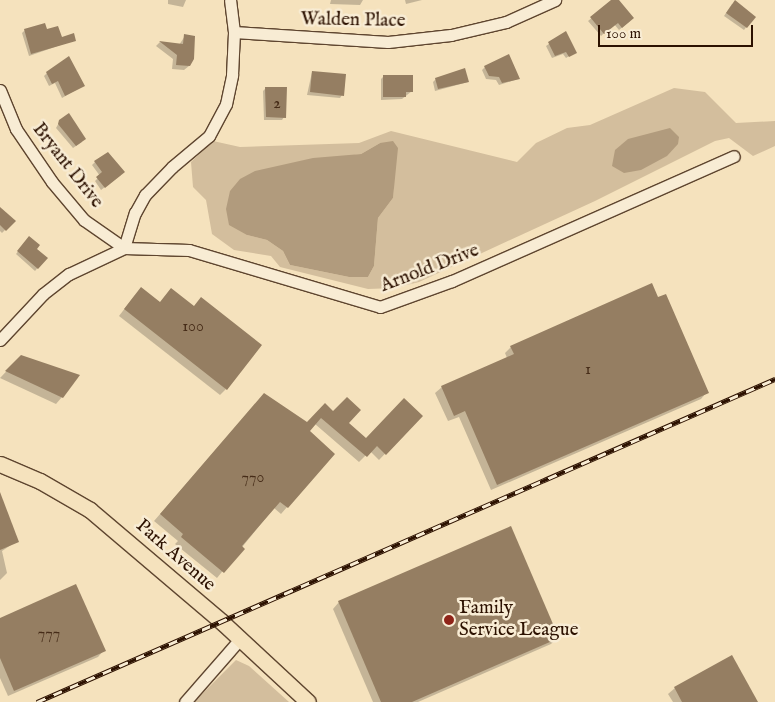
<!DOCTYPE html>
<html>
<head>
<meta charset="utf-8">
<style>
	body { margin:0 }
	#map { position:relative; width:775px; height:702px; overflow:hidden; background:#f5e2bd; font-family:"IM FELL English",serif }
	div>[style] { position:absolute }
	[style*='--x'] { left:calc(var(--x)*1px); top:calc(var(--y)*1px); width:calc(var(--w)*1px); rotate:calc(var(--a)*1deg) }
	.green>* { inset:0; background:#d3be9d }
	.water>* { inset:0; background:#b19b7d }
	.shadow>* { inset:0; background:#0003 }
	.building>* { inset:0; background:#957e62 }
	.roads { filter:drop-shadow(1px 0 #5e452f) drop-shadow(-1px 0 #5e452f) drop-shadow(0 1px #5e452f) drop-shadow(0 -1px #5e452f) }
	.minor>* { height:11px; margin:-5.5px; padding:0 5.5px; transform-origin:5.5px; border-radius:5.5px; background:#f8ecd4 }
	.major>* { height:15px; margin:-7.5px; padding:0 7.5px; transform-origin:7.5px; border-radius:7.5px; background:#f5e2bd }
	.rail>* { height:5px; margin-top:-2.5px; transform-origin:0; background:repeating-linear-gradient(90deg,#f8ecd4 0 9px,#2c1100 0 18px); box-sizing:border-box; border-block:1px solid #2c1100 }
	.dots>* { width:14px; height:14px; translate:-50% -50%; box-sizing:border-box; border:2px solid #f8ecd4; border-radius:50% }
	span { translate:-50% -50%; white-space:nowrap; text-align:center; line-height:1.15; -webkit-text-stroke:5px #f8ecd4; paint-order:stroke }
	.number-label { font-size:16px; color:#462c18 }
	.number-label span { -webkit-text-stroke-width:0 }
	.street-label { font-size:19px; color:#2c1100 }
	.poi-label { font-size:19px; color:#2c1100 }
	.left { translate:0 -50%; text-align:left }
	.scale { position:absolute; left:598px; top:25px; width:155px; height:22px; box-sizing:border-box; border:2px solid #2c1100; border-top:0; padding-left:6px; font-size:15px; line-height:18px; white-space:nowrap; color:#2c1100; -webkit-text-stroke:4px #f8ecd4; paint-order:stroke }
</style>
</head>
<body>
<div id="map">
	<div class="green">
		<div style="clip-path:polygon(evenodd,674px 88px,705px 92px,736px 123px,775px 121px,775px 146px,753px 156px,729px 138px,715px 141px,595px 201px,419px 282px,395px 288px,368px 289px,280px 267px,271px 256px,234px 250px,212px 234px,206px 200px,193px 187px,191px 162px,213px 141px,240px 147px,359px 143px,391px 131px,517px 162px,536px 143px,567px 128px,590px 125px,674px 88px,380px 143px,394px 180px,393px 198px,378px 218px,374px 266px,368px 277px,349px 277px,290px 265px,283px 251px,267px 240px,247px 235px,341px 157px,361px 154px,380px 143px)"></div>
		<div style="clip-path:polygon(236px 660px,249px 666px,289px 702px,194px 702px)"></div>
	</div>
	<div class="water">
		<div style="clip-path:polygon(670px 128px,679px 137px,678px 144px,667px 156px,641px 170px,624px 173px,612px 166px,615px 150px,628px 139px)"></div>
		<div style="clip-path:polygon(393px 141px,398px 148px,393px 198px,378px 218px,374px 266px,368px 277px,349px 277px,290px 265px,283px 251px,267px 240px,247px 235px,229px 225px,226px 209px,230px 191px,240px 179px,255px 171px,313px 158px,361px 154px,380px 143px)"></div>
	</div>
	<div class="shadow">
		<div style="clip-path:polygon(168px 0,186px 0,183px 7px,168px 4px)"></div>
		<div style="clip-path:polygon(331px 0,363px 0,360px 5px,330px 4px)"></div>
		<div style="clip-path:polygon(405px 0,422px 0,406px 4px)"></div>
		<div style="clip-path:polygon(613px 0,617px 0,630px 21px,619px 30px,614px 24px,601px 36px,588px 21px)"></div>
		<div style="clip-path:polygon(732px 4px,754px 17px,744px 30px,724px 16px)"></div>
		<div style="clip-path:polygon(25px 30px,46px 31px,61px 39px,75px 40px,29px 56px,22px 33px)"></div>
		<div style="clip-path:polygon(566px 32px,574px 53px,566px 58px,563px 54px,552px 58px,546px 46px)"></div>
		<div style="clip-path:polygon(185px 36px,189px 66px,184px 70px,172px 69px,173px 59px,156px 46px,160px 42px,179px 45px)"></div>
		<div style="clip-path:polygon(485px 67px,518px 79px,499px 85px,496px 80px,486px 79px,482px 70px)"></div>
		<div style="clip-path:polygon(312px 72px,342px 95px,340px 98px,307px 95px)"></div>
		<div style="clip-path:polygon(47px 73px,83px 86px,62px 98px,55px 83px,49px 86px,44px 76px)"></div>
		<div style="clip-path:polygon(384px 76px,412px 91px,402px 99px,381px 100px,381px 79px)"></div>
		<div style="clip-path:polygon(436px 79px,468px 82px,435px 91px,433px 82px)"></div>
		<div style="clip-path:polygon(266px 88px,284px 117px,282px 120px,264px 120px,263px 91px)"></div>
		<div style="clip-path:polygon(60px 121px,82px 142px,73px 148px,56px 128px)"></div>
		<div style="clip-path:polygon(95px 162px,121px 175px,101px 190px,95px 181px,100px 176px,92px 165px)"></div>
		<div style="clip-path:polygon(0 212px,14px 221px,2px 233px,0 231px)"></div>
		<div style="clip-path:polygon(27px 240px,46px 258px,35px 271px,16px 254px)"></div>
		<div style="clip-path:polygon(135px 295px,226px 389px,220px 395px,119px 316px)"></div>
		<div style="clip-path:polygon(511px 347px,707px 392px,701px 399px,491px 490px,459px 417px,448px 421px,435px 393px,442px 387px,507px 358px,505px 353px)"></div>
		<div style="clip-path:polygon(21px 356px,62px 397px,56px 404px,0 378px)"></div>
		<div style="clip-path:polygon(258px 401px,307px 423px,325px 405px,365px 440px,421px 416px,379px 460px,370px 451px,359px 462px,315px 424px,308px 432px,333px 454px,281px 514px,274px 508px,217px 578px,175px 544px,178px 541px,154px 521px)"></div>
		<div style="clip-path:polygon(0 503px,17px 541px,2px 551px,7px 573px,0 580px)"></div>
		<div style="clip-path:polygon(339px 602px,557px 638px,551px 644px,418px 702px,373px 702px,333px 609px)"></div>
		<div style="clip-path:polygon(0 619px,104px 650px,98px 657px,8px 696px,0 678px)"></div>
		<div style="clip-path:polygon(675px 688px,757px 702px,673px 702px,668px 694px)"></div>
	</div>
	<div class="building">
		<div style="clip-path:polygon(611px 0,619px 0,634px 18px,622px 28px,618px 23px,604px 34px,590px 17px)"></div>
		<div style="clip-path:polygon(735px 0,756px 17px,747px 28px,726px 13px)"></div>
		<div style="clip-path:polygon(45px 23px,47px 29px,58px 26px,62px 37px,74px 33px,76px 41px,31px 54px,24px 29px)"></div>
		<div style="clip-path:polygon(566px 31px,577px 53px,569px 57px,566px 52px,555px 56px,548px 42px)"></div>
		<div style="clip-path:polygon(184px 34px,195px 36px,194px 59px,190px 66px,176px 65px,177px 55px,159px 41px,183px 44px)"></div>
		<div style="clip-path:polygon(509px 54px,520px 79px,502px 83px,499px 77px,489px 76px,484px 66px)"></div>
		<div style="clip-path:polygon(69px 56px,85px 86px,65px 96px,58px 81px,52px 84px,46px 72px)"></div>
		<div style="clip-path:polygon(465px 68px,469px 82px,438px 89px,435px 78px)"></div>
		<div style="clip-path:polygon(312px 71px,346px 74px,344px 96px,310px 92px)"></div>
		<div style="clip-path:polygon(383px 75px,413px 75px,413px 92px,406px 92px,406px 97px,383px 97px)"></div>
		<div style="clip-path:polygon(265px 87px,287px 87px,286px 118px,266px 117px)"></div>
		<div style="clip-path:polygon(69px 113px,86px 139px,76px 146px,58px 124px,59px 120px)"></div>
		<div style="clip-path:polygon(108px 152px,125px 172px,105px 188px,96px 177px,102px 172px,94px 161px)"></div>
		<div style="clip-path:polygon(0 207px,16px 221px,6px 231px,0 225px)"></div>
		<div style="clip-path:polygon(29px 236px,40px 245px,37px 249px,48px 258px,38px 269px,17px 251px)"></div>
		<div style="clip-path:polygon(652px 283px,658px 297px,666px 294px,709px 393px,497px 485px,465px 411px,454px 416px,441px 386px,514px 354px,510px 346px)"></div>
		<div style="clip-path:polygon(141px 287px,160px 302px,171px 288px,194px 306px,201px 297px,262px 345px,227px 390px,124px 309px)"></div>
		<div style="clip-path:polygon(21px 355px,80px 375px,63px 398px,5px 371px)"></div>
		<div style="clip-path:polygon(264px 393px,307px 422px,325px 403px,333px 411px,347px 397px,361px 410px,349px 423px,366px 438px,404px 398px,423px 416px,386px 455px,377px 446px,367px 457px,321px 418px,310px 431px,335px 454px,288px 508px,280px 502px,242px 546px,245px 549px,224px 573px,181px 537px,183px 534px,160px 514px)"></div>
		<div style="clip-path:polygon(0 492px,19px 542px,0 550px)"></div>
		<div style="clip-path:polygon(511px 526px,559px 638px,412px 702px,381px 702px,338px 601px)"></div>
		<div style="clip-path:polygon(76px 584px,106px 651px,14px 691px,0 658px,0 618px)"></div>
		<div style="clip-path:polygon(732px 655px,758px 702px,682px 702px,674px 687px)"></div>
	</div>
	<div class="roads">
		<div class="minor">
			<div style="--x:234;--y:32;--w:154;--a:3.7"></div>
			<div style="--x:388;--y:42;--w:63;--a:-6.3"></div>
			<div style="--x:451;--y:35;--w:57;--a:-13.3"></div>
			<div style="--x:506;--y:22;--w:54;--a:-24.2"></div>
			<div style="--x:0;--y:90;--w:42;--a:67.7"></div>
			<div style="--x:16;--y:129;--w:64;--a:55.8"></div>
			<div style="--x:52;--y:182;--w:50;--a:49.9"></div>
			<div style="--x:84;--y:220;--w:49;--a:35"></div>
			<div style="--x:124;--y:248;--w:65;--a:1.8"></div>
			<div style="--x:189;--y:250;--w:199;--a:16.6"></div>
			<div style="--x:380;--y:307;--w:77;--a:-19.9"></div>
			<div style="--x:452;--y:281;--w:308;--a:-23.9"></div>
			<div style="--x:0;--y:340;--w:63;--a:-46.9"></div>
			<div style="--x:43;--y:294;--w:33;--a:-38"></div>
			<div style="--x:69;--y:274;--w:61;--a:-25.3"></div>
			<div style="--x:124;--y:248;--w:37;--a:-73"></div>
			<div style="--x:135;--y:213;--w:21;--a:-61"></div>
			<div style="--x:145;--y:195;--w:39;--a:-46"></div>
			<div style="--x:172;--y:167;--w:48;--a:-40"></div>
			<div style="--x:209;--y:136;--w:36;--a:-62"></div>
			<div style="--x:226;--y:104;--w:30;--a:-78"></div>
			<div style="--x:232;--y:75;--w:43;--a:-87.3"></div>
			<div style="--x:234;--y:32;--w:32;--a:-97"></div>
			<div style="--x:185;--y:702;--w:84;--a:-48.9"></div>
		</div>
		<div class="major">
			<div style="--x:0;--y:464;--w:43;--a:23"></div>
			<div style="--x:40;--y:481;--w:58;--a:30.1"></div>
			<div style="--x:90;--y:510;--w:173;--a:40.3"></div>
			<div style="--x:222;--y:622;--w:117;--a:42.9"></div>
		</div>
	</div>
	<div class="rail">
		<div style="--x:37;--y:702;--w:806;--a:-23.64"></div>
	</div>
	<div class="dots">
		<div style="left:449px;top:620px;background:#8f2418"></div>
	</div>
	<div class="number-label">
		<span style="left:277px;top:104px">2</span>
		<span style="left:193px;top:327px">100</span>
		<span style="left:588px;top:370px">1</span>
		<span style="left:253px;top:478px">770</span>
		<span style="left:49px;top:634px">777</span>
	</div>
	<div class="street-label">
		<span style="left:353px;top:21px;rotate:1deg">Walden Place</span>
		<span style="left:67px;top:166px;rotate:52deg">Bryant Drive</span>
		<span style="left:430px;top:269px;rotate:-21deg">Arnold Drive</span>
		<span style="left:175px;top:556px;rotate:41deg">Park Avenue</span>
	</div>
	<div class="poi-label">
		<span class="left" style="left:459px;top:620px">Family<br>Service League</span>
	</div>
	<div class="scale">100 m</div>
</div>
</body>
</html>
